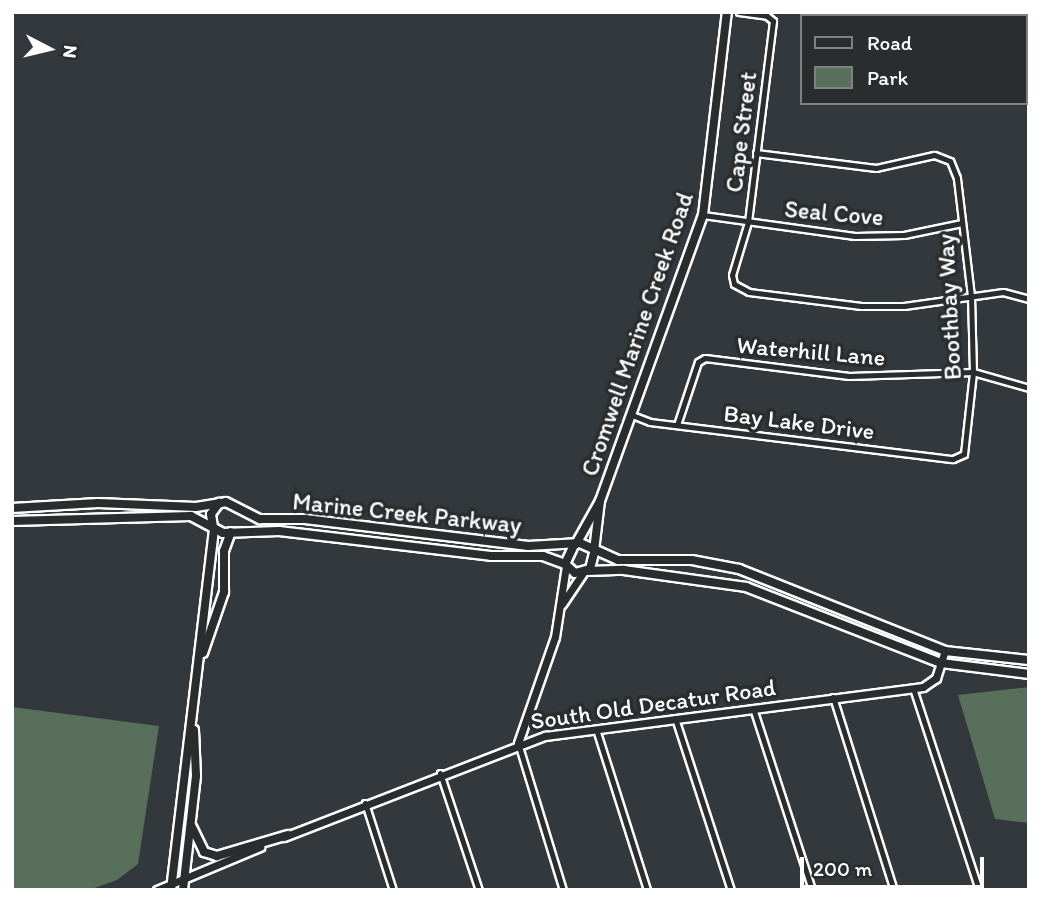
<!DOCTYPE html>
<html>
<head>
<meta charset="utf-8">
<style>
	body { margin:0 }
	#map { position:relative; width:1041px; height:902px; overflow:hidden; background:#33383c; font-family:Itim,sans-serif }
	div>[style] { position:absolute }
	[style*='--x'] { left:calc(var(--x)*1px); top:calc(var(--y)*1px); width:calc(var(--w)*1px); rotate:calc(var(--a)*1deg) }
	.green>* { inset:0; background:#586f5b }
	.roads { filter:drop-shadow(2px 0 #fff) drop-shadow(-2px 0 #fff) drop-shadow(0 2px #fff) drop-shadow(0 -2px #fff) }
	.minor>* { height:5px; margin:-2.5px; padding:0 2.5px; transform-origin:2.5px; border-radius:2.5px; background:#2a2d2e }
	.tertiary>* { height:7px; margin:-3.5px; padding:0 3.5px; transform-origin:3.5px; border-radius:3.5px; background:#2a2d2e }
	.secondary>* { height:8px; margin:-4px; padding:0 4px; transform-origin:4px; border-radius:4px; background:#2a2d2e }
	span { translate:-50% -50%; white-space:nowrap; text-align:center; line-height:1.15; -webkit-text-stroke:7px #2a2d2e; paint-order:stroke }
	.street-label { font-size:24px; color:#fff }
	.frame { position:absolute; inset:0; border:14px solid #fff; pointer-events:none }
	.legend { position:absolute; left:800px; top:14px; width:228px; height:91px; box-sizing:border-box; background:#2a2d2e; border:2px solid #7f8182; margin:0; padding:9px 12px; list-style:none; font-size:21px; color:#fff }
	.legend li { display:flex; align-items:center; gap:14px; height:35px }
	.legend b { width:35px; border:2px solid #7f8182 }
	.north { position:absolute; left:14px; top:14px; width:70px; height:70px; -webkit-text-stroke:5px #2a2d2e; paint-order:stroke; rotate:97deg; font-size:19px; font-weight:700; line-height:28px; text-align:center; color:#fff }
	.north::after { content:''; display:block; margin:auto; width:24px; height:32px; background:#fff; clip-path:polygon(50% 0,100% 100%,50% 72%,0 100%) }
	.scale { position:absolute; left:800px; top:857px; width:184px; height:32px; box-sizing:border-box; border:4px solid #fff; border-top:0; padding-left:9px; font-size:21px; line-height:24px; white-space:nowrap; color:#fff; -webkit-text-stroke:5px #2a2d2e; paint-order:stroke }
</style>
</head>
<body>
<div id="map">
	<div class="green">
		<div style="clip-path:polygon(1029px 687px,1029px 823px,995px 819px,958px 695px)"></div>
		<div style="clip-path:polygon(12px 707px,159px 726px,138px 864px,117px 880px,89px 890px,12px 890px)"></div>
	</div>
	<div class="roads">
		<div class="minor">
			<div style="--x:739;--y:12;--w:28;--a:8"></div>
			<div style="--x:767;--y:16;--w:8;--a:40"></div>
			<div style="--x:773;--y:21;--w:203;--a:97.1"></div>
			<div style="--x:748;--y:222;--w:55;--a:106.8"></div>
			<div style="--x:732;--y:275;--w:9;--a:77"></div>
			<div style="--x:734;--y:284;--w:17;--a:28"></div>
			<div style="--x:749;--y:292;--w:113;--a:7.1"></div>
			<div style="--x:861;--y:306;--w:43;--a:0"></div>
			<div style="--x:904;--y:306;--w:100;--a:-8"></div>
			<div style="--x:1003;--y:292;--w:27;--a:15"></div>
			<div style="--x:873;--y:12;--w:4;--a:90"></div>
			<div style="--x:1025;--y:88;--w:4;--a:27"></div>
			<div style="--x:703;--y:215;--w:153;--a:7.9"></div>
			<div style="--x:855;--y:236;--w:49;--a:-1.2"></div>
			<div style="--x:904;--y:235;--w:59;--a:-11.7"></div>
			<div style="--x:632;--y:415;--w:19;--a:21"></div>
			<div style="--x:650;--y:422;--w:305;--a:7"></div>
			<div style="--x:953;--y:459;--w:12;--a:-24"></div>
			<div style="--x:964;--y:454;--w:82;--a:-83.7"></div>
			<div style="--x:973;--y:372;--w:76;--a:-91.5"></div>
			<div style="--x:971;--y:296;--w:119;--a:-96.8"></div>
			<div style="--x:957;--y:178;--w:18;--a:-112"></div>
			<div style="--x:950;--y:161;--w:17;--a:-159"></div>
			<div style="--x:934;--y:155;--w:59;--a:167.4"></div>
			<div style="--x:876;--y:168;--w:121;--a:-172.9"></div>
			<div style="--x:677;--y:425;--w:66;--a:-71.6"></div>
			<div style="--x:698;--y:362;--w:8;--a:-30"></div>
			<div style="--x:705;--y:358;--w:145;--a:7.1"></div>
			<div style="--x:849;--y:376;--w:124;--a:-1.8"></div>
			<div style="--x:973;--y:372;--w:58;--a:15.9"></div>
			<div style="--x:913;--y:688;--w:213;--a:71.9"></div>
			<div style="--x:833;--y:697;--w:202;--a:72.5"></div>
			<div style="--x:753;--y:708;--w:191;--a:72"></div>
			<div style="--x:675;--y:718;--w:181;--a:72"></div>
			<div style="--x:596;--y:729;--w:169;--a:72.4"></div>
			<div style="--x:518;--y:743;--w:154;--a:73"></div>
			<div style="--x:440;--y:773;--w:123;--a:71.6"></div>
			<div style="--x:365;--y:803;--w:91;--a:72.2"></div>
		</div>
		<div class="tertiary">
			<div style="--x:562;--y:604;--w:37;--a:-56"></div>
			<div style="--x:518;--y:743;--w:112;--a:-70.8"></div>
			<div style="--x:555;--y:637;--w:72;--a:-81.2"></div>
			<div style="--x:284;--y:837;--w:280;--a:-21.2"></div>
			<div style="--x:545;--y:736;--w:381;--a:-7.4"></div>
			<div style="--x:923;--y:687;--w:16;--a:-35"></div>
			<div style="--x:936;--y:678;--w:28;--a:-72"></div>
			<div style="--x:157;--y:890;--w:112;--a:-22.7"></div>
		</div>
		<div class="secondary">
			<div style="--x:12;--y:508;--w:86;--a:-3.3"></div>
			<div style="--x:98;--y:503;--w:98;--a:2.3"></div>
			<div style="--x:196;--y:507;--w:30;--a:-9"></div>
			<div style="--x:226;--y:502;--w:38;--a:27"></div>
			<div style="--x:260;--y:519;--w:45;--a:0"></div>
			<div style="--x:305;--y:519;--w:225;--a:6.9"></div>
			<div style="--x:528;--y:546;--w:52;--a:-3.3"></div>
			<div style="--x:580;--y:543;--w:42;--a:24.1"></div>
			<div style="--x:618;--y:560;--w:74;--a:0"></div>
			<div style="--x:692;--y:560;--w:48;--a:10.8"></div>
			<div style="--x:739;--y:569;--w:222;--a:21.7"></div>
			<div style="--x:945;--y:651;--w:84;--a:6.1"></div>
			<div style="--x:12;--y:521;--w:179;--a:-1.6"></div>
			<div style="--x:191;--y:516;--w:36;--a:28"></div>
			<div style="--x:223;--y:533;--w:56;--a:-2"></div>
			<div style="--x:279;--y:531;--w:213;--a:6.7"></div>
			<div style="--x:491;--y:556;--w:52;--a:0"></div>
			<div style="--x:543;--y:556;--w:23;--a:20"></div>
			<div style="--x:213;--y:527;--w:13;--a:-99"></div>
			<div style="--x:211;--y:514;--w:14;--a:-54"></div>
			<div style="--x:576;--y:544;--w:49;--a:-60.8"></div>
			<div style="--x:600;--y:501;--w:304;--a:-70.2"></div>
			<div style="--x:703;--y:215;--w:204;--a:-83.3"></div>
			<div style="--x:574;--y:545;--w:21;--a:115"></div>
			<div style="--x:565;--y:564;--w:13;--a:42"></div>
			<div style="--x:575;--y:573;--w:16;--a:-15"></div>
			<div style="--x:590;--y:569;--w:16;--a:-76"></div>
			<div style="--x:594;--y:551;--w:50;--a:-83.2"></div>
			<div style="--x:587;--y:571;--w:37;--a:-2"></div>
			<div style="--x:624;--y:570;--w:123;--a:7.9"></div>
			<div style="--x:746;--y:587;--w:209;--a:21.3"></div>
			<div style="--x:941;--y:663;--w:89;--a:7.1"></div>
			<div style="--x:203;--y:653;--w:65;--a:-71"></div>
			<div style="--x:224;--y:592;--w:41;--a:-90"></div>
			<div style="--x:224;--y:551;--w:20;--a:-70"></div>
			<div style="--x:192;--y:827;--w:28;--a:64"></div>
			<div style="--x:204;--y:852;--w:14;--a:17"></div>
			<div style="--x:217;--y:856;--w:74;--a:-16.5"></div>
			<div style="--x:171;--y:890;--w:364;--a:-83.2"></div>
			<div style="--x:183;--y:890;--w:115;--a:-83.5"></div>
			<div style="--x:196;--y:776;--w:46;--a:-92.5"></div>
		</div>
	</div>
	<div class="street-label">
		<span style="left:741px;top:132px;rotate:-83deg">Cape Street</span>
		<span style="left:834px;top:213px;rotate:5deg">Seal Cove</span>
		<span style="left:949px;top:307px;rotate:-93deg">Boothbay Way</span>
		<span style="left:637px;top:334px;rotate:-71deg">Cromwell Marine Creek Road</span>
		<span style="left:811px;top:351px;rotate:5deg">Waterhill Lane</span>
		<span style="left:799px;top:422px;rotate:7deg">Bay Lake Drive</span>
		<span style="left:407px;top:513px;rotate:6deg">Marine Creek Parkway</span>
		<span style="left:653px;top:704px;rotate:-8deg">South Old Decatur Road</span>
	</div>
	<div class="frame"></div>
	<ul class="legend">
	<li><b style="height:9px;background:#2a2d2e"></b>Road</li>
	<li><b style="height:19px;background:#586f5b"></b>Park</li>
	</ul>
	<div class="north">N</div>
	<div class="scale">200 m</div>
</div>
</body>
</html>
